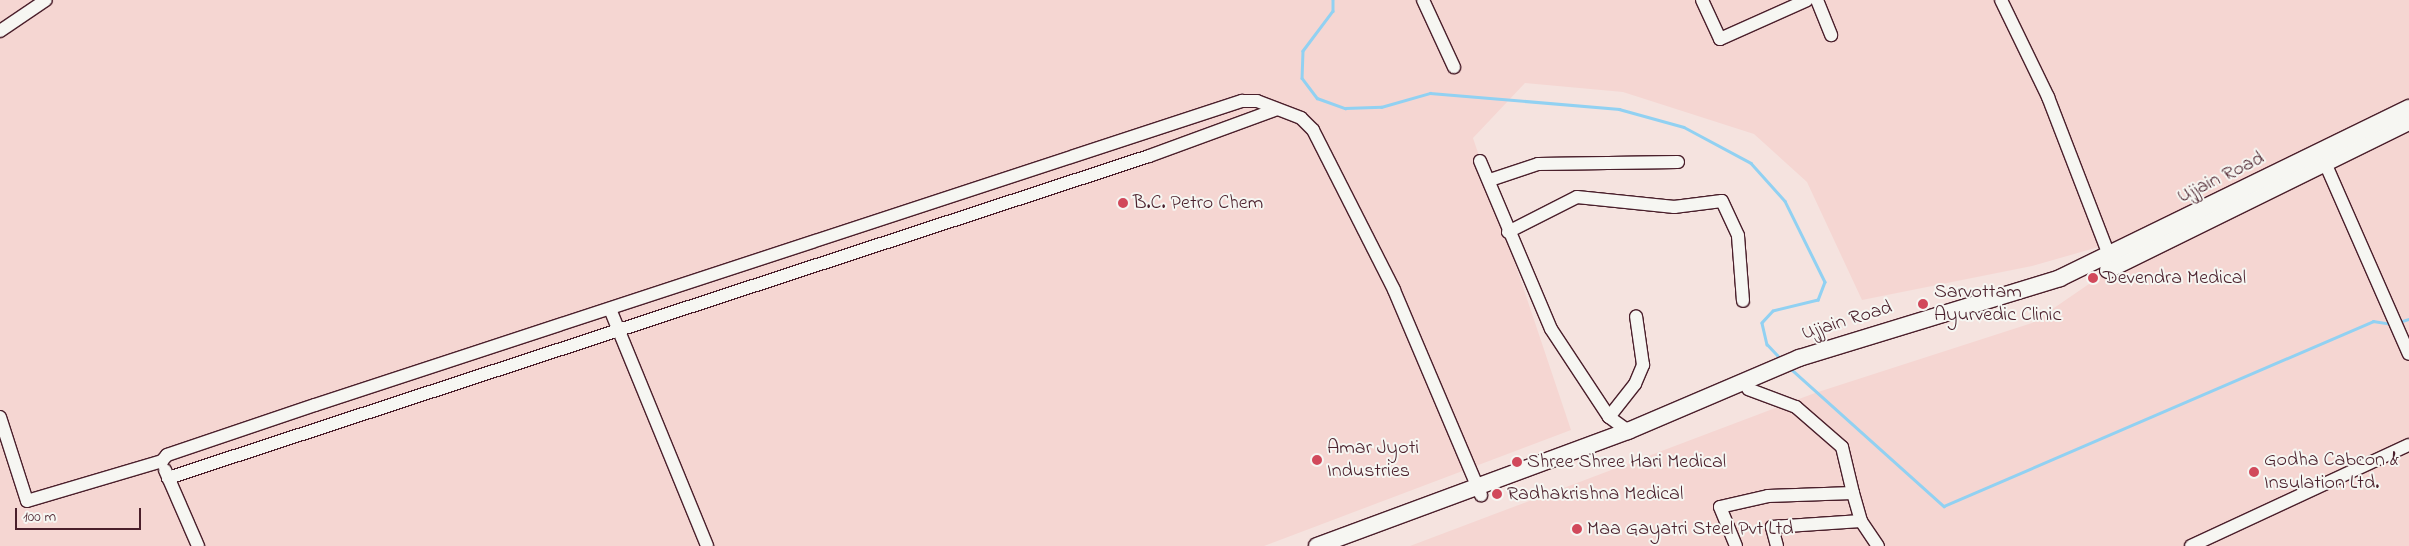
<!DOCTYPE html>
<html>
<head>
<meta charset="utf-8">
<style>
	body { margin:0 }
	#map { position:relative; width:2409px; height:546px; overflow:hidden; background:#f5e3df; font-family:"Indie Flower",sans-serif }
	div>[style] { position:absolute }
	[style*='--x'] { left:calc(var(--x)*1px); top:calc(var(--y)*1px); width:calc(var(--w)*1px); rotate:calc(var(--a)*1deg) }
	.built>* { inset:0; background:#f5d6d2 }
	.stream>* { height:2.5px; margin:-1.25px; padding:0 1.25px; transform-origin:1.25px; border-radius:1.25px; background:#91d1f2 }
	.roads { filter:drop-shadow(1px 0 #4a1f2b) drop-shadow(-1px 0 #4a1f2b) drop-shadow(0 1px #4a1f2b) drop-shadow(0 -1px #4a1f2b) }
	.minor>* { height:12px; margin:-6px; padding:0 6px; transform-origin:6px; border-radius:6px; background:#f6f6f2 }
	.major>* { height:16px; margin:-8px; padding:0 8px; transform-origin:8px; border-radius:8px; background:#f6f6f2 }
	.dots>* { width:14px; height:14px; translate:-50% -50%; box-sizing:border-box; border:2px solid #f6f6f2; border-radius:50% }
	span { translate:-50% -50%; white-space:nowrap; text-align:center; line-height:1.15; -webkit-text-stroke:4px #f6f6f2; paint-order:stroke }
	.street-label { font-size:20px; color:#4a1f2b }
	.poi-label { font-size:20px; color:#4a1f2b }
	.left { translate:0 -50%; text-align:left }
	.scale { position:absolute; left:15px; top:508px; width:126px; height:22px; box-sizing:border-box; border:2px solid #4a1f2b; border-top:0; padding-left:6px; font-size:15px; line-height:18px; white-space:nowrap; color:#4a1f2b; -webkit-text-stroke:4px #f6f6f2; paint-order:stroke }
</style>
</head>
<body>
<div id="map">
	<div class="built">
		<div style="clip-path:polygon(0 0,2409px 0,2409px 99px,2109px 244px,2032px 266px,1862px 300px,1807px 182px,1754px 134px,1623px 92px,1525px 83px,1473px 138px,1571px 430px,1264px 546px,0 546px)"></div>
		<div style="clip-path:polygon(2409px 125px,2409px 546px,1410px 546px,1815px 393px,2032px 323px,2108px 271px)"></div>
	</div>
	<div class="stream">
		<div style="--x:1333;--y:0;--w:11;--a:90"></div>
		<div style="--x:1333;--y:11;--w:50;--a:126.9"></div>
		<div style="--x:1303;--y:51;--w:27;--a:92"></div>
		<div style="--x:1302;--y:78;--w:25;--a:53"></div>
		<div style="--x:1317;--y:98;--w:30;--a:20"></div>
		<div style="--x:1345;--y:108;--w:36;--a:-2"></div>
		<div style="--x:1381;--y:107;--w:51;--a:-15.9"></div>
		<div style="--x:1430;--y:93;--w:190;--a:4.8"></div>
		<div style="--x:1619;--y:109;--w:67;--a:15.5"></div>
		<div style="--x:1684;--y:127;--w:76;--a:28.2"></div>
		<div style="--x:1751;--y:163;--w:51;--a:48.2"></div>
		<div style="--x:1785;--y:201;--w:90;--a:63.7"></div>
		<div style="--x:1825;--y:282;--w:19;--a:111"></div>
		<div style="--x:1818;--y:300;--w:46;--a:166.3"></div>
		<div style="--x:1773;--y:311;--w:16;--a:133"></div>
		<div style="--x:1762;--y:323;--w:22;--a:77"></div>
		<div style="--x:1767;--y:344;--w:21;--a:47"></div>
		<div style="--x:2399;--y:322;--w:10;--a:-17"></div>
		<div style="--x:1790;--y:368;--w:207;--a:41.9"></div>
		<div style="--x:1944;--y:506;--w:467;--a:-23.3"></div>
		<div style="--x:2373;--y:321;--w:18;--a:9"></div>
	</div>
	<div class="roads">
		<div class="minor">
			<div style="--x:1423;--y:0;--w:74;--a:65.2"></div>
			<div style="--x:1702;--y:0;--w:43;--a:65.2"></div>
			<div style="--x:1720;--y:39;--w:95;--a:-24.1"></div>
			<div style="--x:1817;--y:0;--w:38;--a:68"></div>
			<div style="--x:2001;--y:0;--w:108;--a:64.1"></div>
			<div style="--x:2048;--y:97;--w:178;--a:68.9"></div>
			<div style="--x:0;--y:31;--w:55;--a:-34"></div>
			<div style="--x:2322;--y:156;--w:216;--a:66.3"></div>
			<div style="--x:1480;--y:161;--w:182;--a:67.1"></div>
			<div style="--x:1551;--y:329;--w:105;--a:56.6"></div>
			<div style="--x:1609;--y:417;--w:24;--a:36"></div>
			<div style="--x:1490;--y:180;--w:51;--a:-18.4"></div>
			<div style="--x:1538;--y:164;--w:140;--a:-0.8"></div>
			<div style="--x:1508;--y:232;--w:77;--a:-26.9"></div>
			<div style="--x:1577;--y:197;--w:98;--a:5.9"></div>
			<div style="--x:1674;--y:207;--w:48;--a:-7.1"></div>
			<div style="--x:1722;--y:201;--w:38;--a:65"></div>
			<div style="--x:1738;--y:236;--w:65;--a:85.6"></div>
			<div style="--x:610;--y:309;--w:256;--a:67.7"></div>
			<div style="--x:0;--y:417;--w:88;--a:72.2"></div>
			<div style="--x:27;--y:501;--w:141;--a:-16.5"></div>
			<div style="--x:162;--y:461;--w:8;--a:-50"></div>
			<div style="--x:167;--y:455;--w:156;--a:-18.7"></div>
			<div style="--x:315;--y:405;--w:976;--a:-18.16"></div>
			<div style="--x:1242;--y:101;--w:15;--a:0"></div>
			<div style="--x:1257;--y:101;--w:47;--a:21.1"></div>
			<div style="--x:1301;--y:118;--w:17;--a:45"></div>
			<div style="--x:1313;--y:130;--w:179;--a:63.1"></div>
			<div style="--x:1394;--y:290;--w:223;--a:67"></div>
			<div style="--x:1609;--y:417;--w:42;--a:-51.8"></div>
			<div style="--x:1635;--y:384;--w:21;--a:-67"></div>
			<div style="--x:1643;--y:365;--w:49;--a:-98.1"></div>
			<div style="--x:165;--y:470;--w:83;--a:66.5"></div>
			<div style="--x:168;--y:478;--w:1032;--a:-18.17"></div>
			<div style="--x:1149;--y:156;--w:134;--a:-20.1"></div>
			<div style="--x:1853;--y:493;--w:29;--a:74"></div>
			<div style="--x:1861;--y:521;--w:30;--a:56"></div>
			<div style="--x:1736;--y:546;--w:42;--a:-112.3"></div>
			<div style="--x:1720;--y:507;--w:49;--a:-12.9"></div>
			<div style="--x:1768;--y:496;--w:85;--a:-2"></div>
			<div style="--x:1853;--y:493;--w:47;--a:-103.4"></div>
			<div style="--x:1842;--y:447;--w:61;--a:-139"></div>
			<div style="--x:1796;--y:407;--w:51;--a:-159.4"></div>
			<div style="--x:1777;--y:546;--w:20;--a:-105"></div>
			<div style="--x:1772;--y:527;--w:89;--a:-3.9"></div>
			<div style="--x:2191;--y:546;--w:240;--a:-24.9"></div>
		</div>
		<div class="major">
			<div style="--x:2108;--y:270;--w:335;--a:-26.2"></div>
			<div style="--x:1317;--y:546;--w:332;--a:-20.3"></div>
			<div style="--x:1628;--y:431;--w:186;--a:-23.1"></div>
			<div style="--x:1799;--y:358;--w:273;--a:-17"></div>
			<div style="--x:2060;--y:278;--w:388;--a:-26"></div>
		</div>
	</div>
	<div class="dots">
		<div style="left:1123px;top:203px;background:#d1495b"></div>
		<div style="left:2093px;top:278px;background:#d1495b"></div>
		<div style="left:1923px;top:304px;background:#d1495b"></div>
		<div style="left:1317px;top:460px;background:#d1495b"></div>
		<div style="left:1517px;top:462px;background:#d1495b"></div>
		<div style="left:2254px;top:472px;background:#d1495b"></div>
		<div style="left:1497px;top:494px;background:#d1495b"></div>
		<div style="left:1577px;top:529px;background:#d1495b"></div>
	</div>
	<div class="street-label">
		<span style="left:2221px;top:178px;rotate:-26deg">Ujjain Road</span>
		<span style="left:1847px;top:321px;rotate:-17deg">Ujjain Road</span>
	</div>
	<div class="poi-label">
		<span class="left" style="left:1133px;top:203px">B.C. Petro Chem</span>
		<span class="left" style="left:2103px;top:278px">Devendra Medical</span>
		<span class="left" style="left:1934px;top:304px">Sarvottam<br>Ayurvedic Clinic</span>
		<span class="left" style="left:1327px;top:460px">Amar Jyoti<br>Industries</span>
		<span class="left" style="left:2264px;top:472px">Godha Cabcon &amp;<br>Insulation Ltd.</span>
		<span class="left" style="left:1527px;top:462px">Shree Shree Hari Medical</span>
		<span class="left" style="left:1507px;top:494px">Radhakrishna Medical</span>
		<span class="left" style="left:1587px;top:529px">Maa Gayatri Steel Pvt Ltd</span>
	</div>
	<div class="scale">100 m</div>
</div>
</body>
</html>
